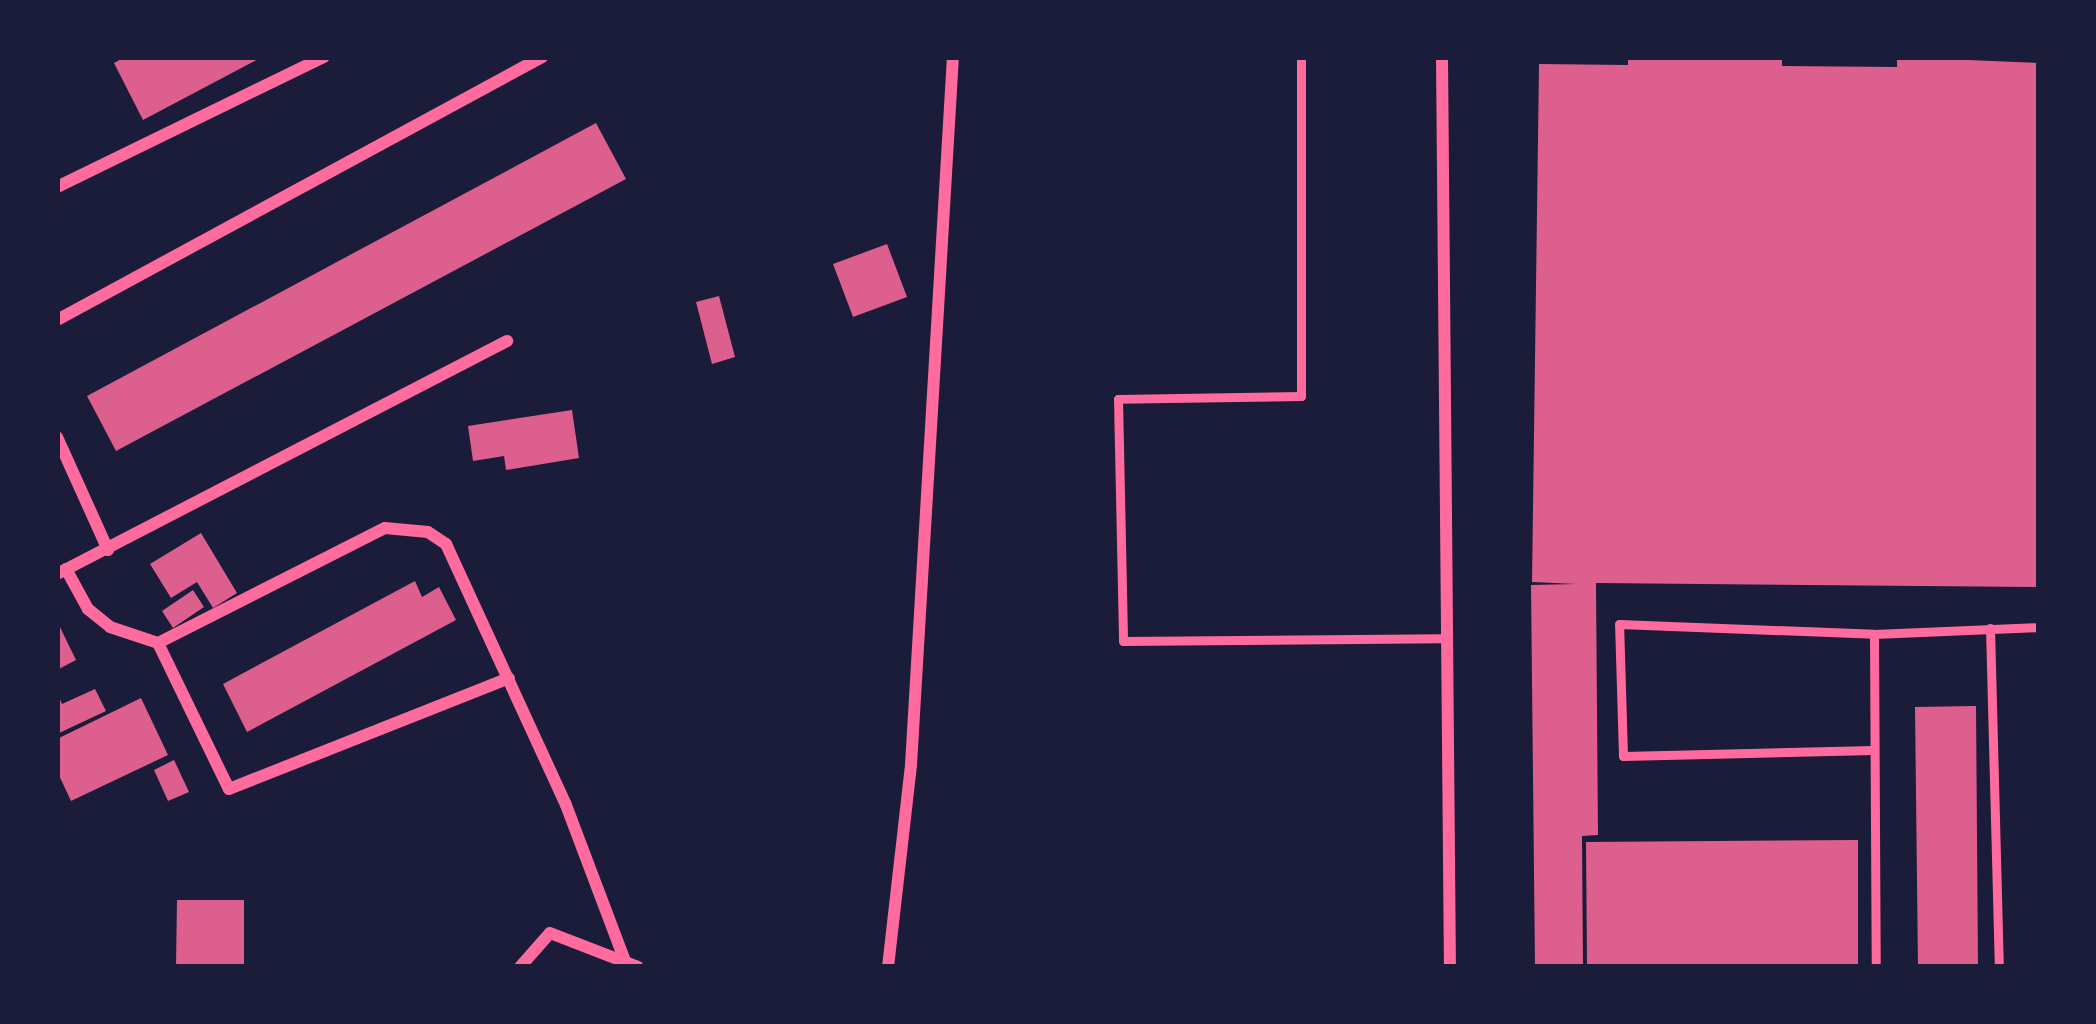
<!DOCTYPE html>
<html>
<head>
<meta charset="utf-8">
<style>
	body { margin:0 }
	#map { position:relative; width:2096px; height:1024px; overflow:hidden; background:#1b1b3a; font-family:Inter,sans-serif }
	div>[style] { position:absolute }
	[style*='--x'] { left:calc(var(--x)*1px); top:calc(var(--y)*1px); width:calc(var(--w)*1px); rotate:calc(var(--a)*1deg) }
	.building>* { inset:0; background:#dd5f8e }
	.service>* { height:9px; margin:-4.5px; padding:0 4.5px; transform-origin:4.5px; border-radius:4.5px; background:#ff6b9d }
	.minor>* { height:12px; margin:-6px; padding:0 6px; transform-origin:6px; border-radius:6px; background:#ff6b9d }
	span { translate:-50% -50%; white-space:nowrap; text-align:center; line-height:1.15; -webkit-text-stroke:9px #1b1b3a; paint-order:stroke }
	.frame { position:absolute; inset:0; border:60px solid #1b1b3a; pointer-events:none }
</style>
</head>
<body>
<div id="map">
	<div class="building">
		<div style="clip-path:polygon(125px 57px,262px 57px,143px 120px,114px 63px)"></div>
		<div style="clip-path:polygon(1628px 57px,1782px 57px,1782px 66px,1897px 67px,1897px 57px,2039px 63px,2039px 587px,1596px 583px,1598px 835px,1582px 836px,1583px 967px,1535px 967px,1531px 585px,1576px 584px,1532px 582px,1539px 64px,1628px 65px)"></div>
		<div style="clip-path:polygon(596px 123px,626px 179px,116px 451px,87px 396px)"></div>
		<div style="clip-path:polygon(887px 244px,907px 297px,853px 317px,833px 264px)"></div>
		<div style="clip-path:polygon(719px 296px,735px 357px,712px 364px,696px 302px)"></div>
		<div style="clip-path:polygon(572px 410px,579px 458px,506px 470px,504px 456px,473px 461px,468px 426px)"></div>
		<div style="clip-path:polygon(201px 533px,237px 593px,213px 608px,197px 582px,171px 598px,150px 564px)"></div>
		<div style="clip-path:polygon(415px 581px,422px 597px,439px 587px,456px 620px,247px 732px,223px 684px)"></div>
		<div style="clip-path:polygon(193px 590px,204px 607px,173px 628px,162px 611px)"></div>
		<div style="clip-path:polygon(57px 621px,76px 660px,57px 670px)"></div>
		<div style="clip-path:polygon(95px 689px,106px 711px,57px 734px,57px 693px,62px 704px)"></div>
		<div style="clip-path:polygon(141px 698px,168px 755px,71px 801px,57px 771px,57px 739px)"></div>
		<div style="clip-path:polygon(1976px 706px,1978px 967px,1918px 967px,1915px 707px)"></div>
		<div style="clip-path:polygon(174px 760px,189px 792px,168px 801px,154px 770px)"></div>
		<div style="clip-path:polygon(1858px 840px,1858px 967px,1587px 967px,1586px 842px)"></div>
		<div style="clip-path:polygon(177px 900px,244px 900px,244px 967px,176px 967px)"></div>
	</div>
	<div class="service">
		<div style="--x:1301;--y:57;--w:339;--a:90"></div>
		<div style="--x:1301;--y:396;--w:183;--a:179.1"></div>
		<div style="--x:1118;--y:399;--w:242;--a:88.8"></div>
		<div style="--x:1123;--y:641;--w:320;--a:-0.5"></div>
		<div style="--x:1990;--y:628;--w:339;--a:88.5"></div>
		<div style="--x:1874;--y:634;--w:333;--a:89.7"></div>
		<div style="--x:1873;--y:750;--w:250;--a:178.6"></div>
		<div style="--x:1623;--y:756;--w:132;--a:-91.7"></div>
		<div style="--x:1619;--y:624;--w:255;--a:2.2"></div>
		<div style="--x:1874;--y:634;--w:165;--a:-2.4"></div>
	</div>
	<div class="minor">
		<div style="--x:1442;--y:57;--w:910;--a:89.5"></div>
		<div style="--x:57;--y:187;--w:297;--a:-26"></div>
		<div style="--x:57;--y:320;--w:552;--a:-28.47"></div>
		<div style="--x:57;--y:437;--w:124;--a:65.7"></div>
		<div style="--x:66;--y:569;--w:46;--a:61.2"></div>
		<div style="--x:88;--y:609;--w:28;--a:39"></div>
		<div style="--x:110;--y:627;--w:51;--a:18.4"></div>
		<div style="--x:158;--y:643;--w:254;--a:-26.9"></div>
		<div style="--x:385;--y:528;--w:43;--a:5.3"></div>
		<div style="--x:428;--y:532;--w:22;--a:34"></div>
		<div style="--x:446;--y:544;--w:287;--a:65.3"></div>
		<div style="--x:566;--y:805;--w:167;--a:69.3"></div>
		<div style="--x:57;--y:574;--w:507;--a:-27.37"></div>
		<div style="--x:158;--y:643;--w:162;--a:64.1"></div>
		<div style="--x:229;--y:789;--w:301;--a:-21.6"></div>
		<div style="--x:520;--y:967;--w:45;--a:-48.6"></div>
		<div style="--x:550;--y:933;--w:94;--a:21.1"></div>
		<div style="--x:888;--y:967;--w:203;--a:-83.5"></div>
		<div style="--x:911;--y:765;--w:709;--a:-86.61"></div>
	</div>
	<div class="frame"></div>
</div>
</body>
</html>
